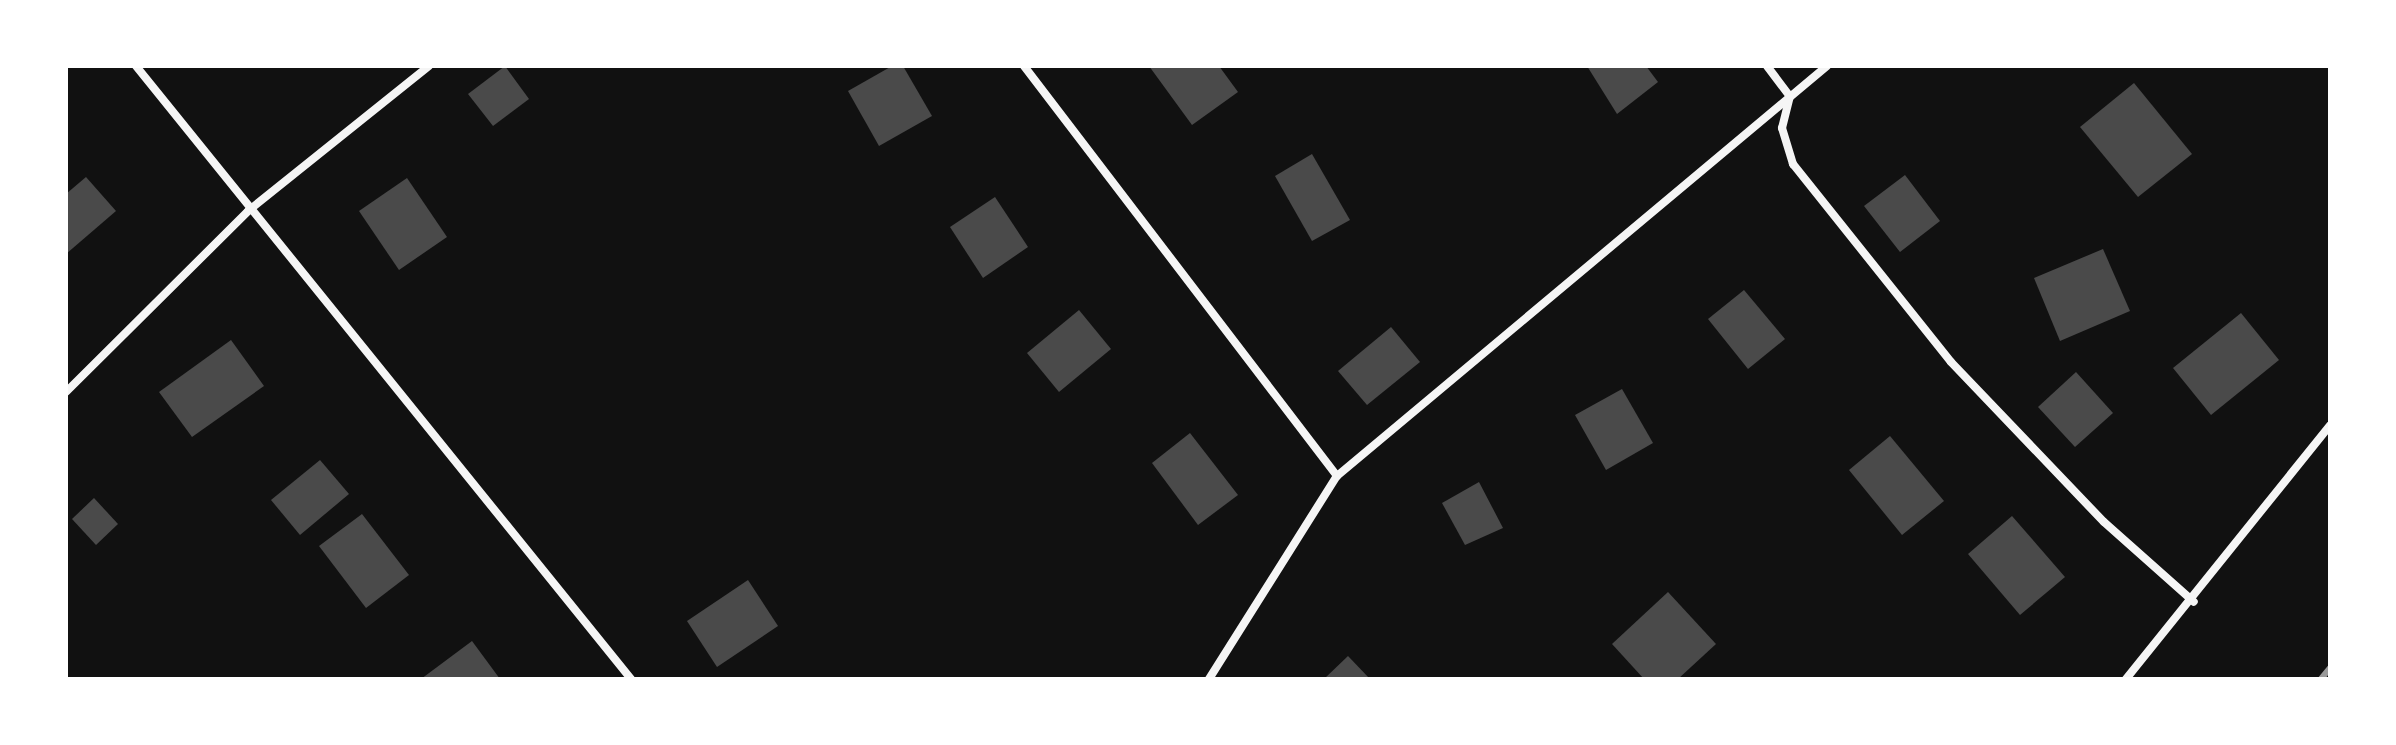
<!DOCTYPE html>
<html>
<head>
<meta charset="utf-8">
<style>
	body { margin:0 }
	#map { position:relative; width:2396px; height:745px; overflow:hidden; background:#111; font-family:Commissioner,sans-serif }
	div>[style] { position:absolute }
	[style*='--x'] { left:calc(var(--x)*1px); top:calc(var(--y)*1px); width:calc(var(--w)*1px); rotate:calc(var(--a)*1deg) }
	.building>* { inset:0; background:#4a4a4a }
	.minor>* { height:8px; margin:-4px; padding:0 4px; transform-origin:4px; border-radius:4px; background:#f5f5f5 }
	.rail>* { height:6px; margin:-3px; padding:0 3px; transform-origin:3px; border-radius:3px; background:#9a9a9a }
	span { translate:-50% -50%; white-space:nowrap; text-align:center; line-height:1.15; -webkit-text-stroke:8px #fff; paint-order:stroke }
	.frame { position:absolute; inset:0; border:68px solid #fff; pointer-events:none }
</style>
</head>
<body>
<div id="map">
	<div class="building">
		<div style="clip-path:polygon(505px 66px,529px 99px,493px 126px,468px 94px)"></div>
		<div style="clip-path:polygon(892px 66px,903px 66px,932px 116px,879px 146px,848px 91px)"></div>
		<div style="clip-path:polygon(1149px 66px,1219px 66px,1238px 92px,1192px 125px)"></div>
		<div style="clip-path:polygon(1587px 66px,1646px 66px,1658px 82px,1617px 114px)"></div>
		<div style="clip-path:polygon(2134px 83px,2192px 154px,2138px 197px,2080px 127px)"></div>
		<div style="clip-path:polygon(1312px 154px,1350px 220px,1312px 241px,1275px 176px)"></div>
		<div style="clip-path:polygon(1905px 175px,1940px 221px,1900px 252px,1864px 206px)"></div>
		<div style="clip-path:polygon(86px 177px,116px 211px,66px 254px,66px 194px)"></div>
		<div style="clip-path:polygon(407px 178px,447px 237px,399px 270px,359px 211px)"></div>
		<div style="clip-path:polygon(995px 197px,1028px 247px,983px 278px,950px 227px)"></div>
		<div style="clip-path:polygon(2103px 249px,2130px 311px,2060px 341px,2034px 278px)"></div>
		<div style="clip-path:polygon(1744px 290px,1785px 339px,1748px 369px,1708px 319px)"></div>
		<div style="clip-path:polygon(1079px 310px,1111px 349px,1059px 392px,1027px 353px)"></div>
		<div style="clip-path:polygon(2241px 313px,2279px 360px,2211px 415px,2173px 368px)"></div>
		<div style="clip-path:polygon(1391px 327px,1420px 362px,1367px 405px,1338px 371px)"></div>
		<div style="clip-path:polygon(231px 340px,264px 386px,192px 437px,159px 392px)"></div>
		<div style="clip-path:polygon(2076px 372px,2113px 413px,2075px 447px,2038px 407px)"></div>
		<div style="clip-path:polygon(1622px 389px,1653px 443px,1606px 470px,1575px 415px)"></div>
		<div style="clip-path:polygon(1190px 433px,1238px 495px,1198px 525px,1152px 463px)"></div>
		<div style="clip-path:polygon(1890px 436px,1944px 501px,1902px 535px,1849px 470px)"></div>
		<div style="clip-path:polygon(320px 460px,349px 494px,300px 535px,271px 500px)"></div>
		<div style="clip-path:polygon(1479px 482px,1503px 528px,1465px 545px,1442px 503px)"></div>
		<div style="clip-path:polygon(94px 498px,118px 524px,96px 545px,72px 519px)"></div>
		<div style="clip-path:polygon(362px 514px,409px 575px,366px 608px,319px 546px)"></div>
		<div style="clip-path:polygon(2012px 516px,2065px 577px,2020px 615px,1968px 554px)"></div>
		<div style="clip-path:polygon(748px 580px,778px 626px,717px 667px,687px 621px)"></div>
		<div style="clip-path:polygon(1668px 592px,1716px 644px,1678px 679px,1644px 679px,1612px 644px)"></div>
		<div style="clip-path:polygon(472px 641px,500px 679px,421px 679px)"></div>
		<div style="clip-path:polygon(1348px 656px,1370px 679px,1324px 679px)"></div>
	</div>
	<div class="minor">
		<div style="--x:136;--y:66;--w:788;--a:51.08"></div>
		<div style="--x:1024;--y:66;--w:516;--a:52.64"></div>
		<div style="--x:1767;--y:66;--w:38;--a:53"></div>
		<div style="--x:1790;--y:96;--w:33;--a:104"></div>
		<div style="--x:1782;--y:128;--w:38;--a:73"></div>
		<div style="--x:1793;--y:164;--w:253;--a:51.4"></div>
		<div style="--x:1951;--y:362;--w:221;--a:46.3"></div>
		<div style="--x:2104;--y:522;--w:120;--a:41.6"></div>
		<div style="--x:66;--y:392;--w:257;--a:-44.8"></div>
		<div style="--x:248;--y:211;--w:232;--a:-38.7"></div>
		<div style="--x:1209;--y:679;--w:240;--a:-57.8"></div>
		<div style="--x:1337;--y:476;--w:639;--a:-39.92"></div>
		<div style="--x:2126;--y:679;--w:326;--a:-51.2"></div>
	</div>
	<div class="rail">
		<div style="--x:2321;--y:679;--w:14;--a:-51"></div>
	</div>
	<div class="frame"></div>
</div>
</body>
</html>
